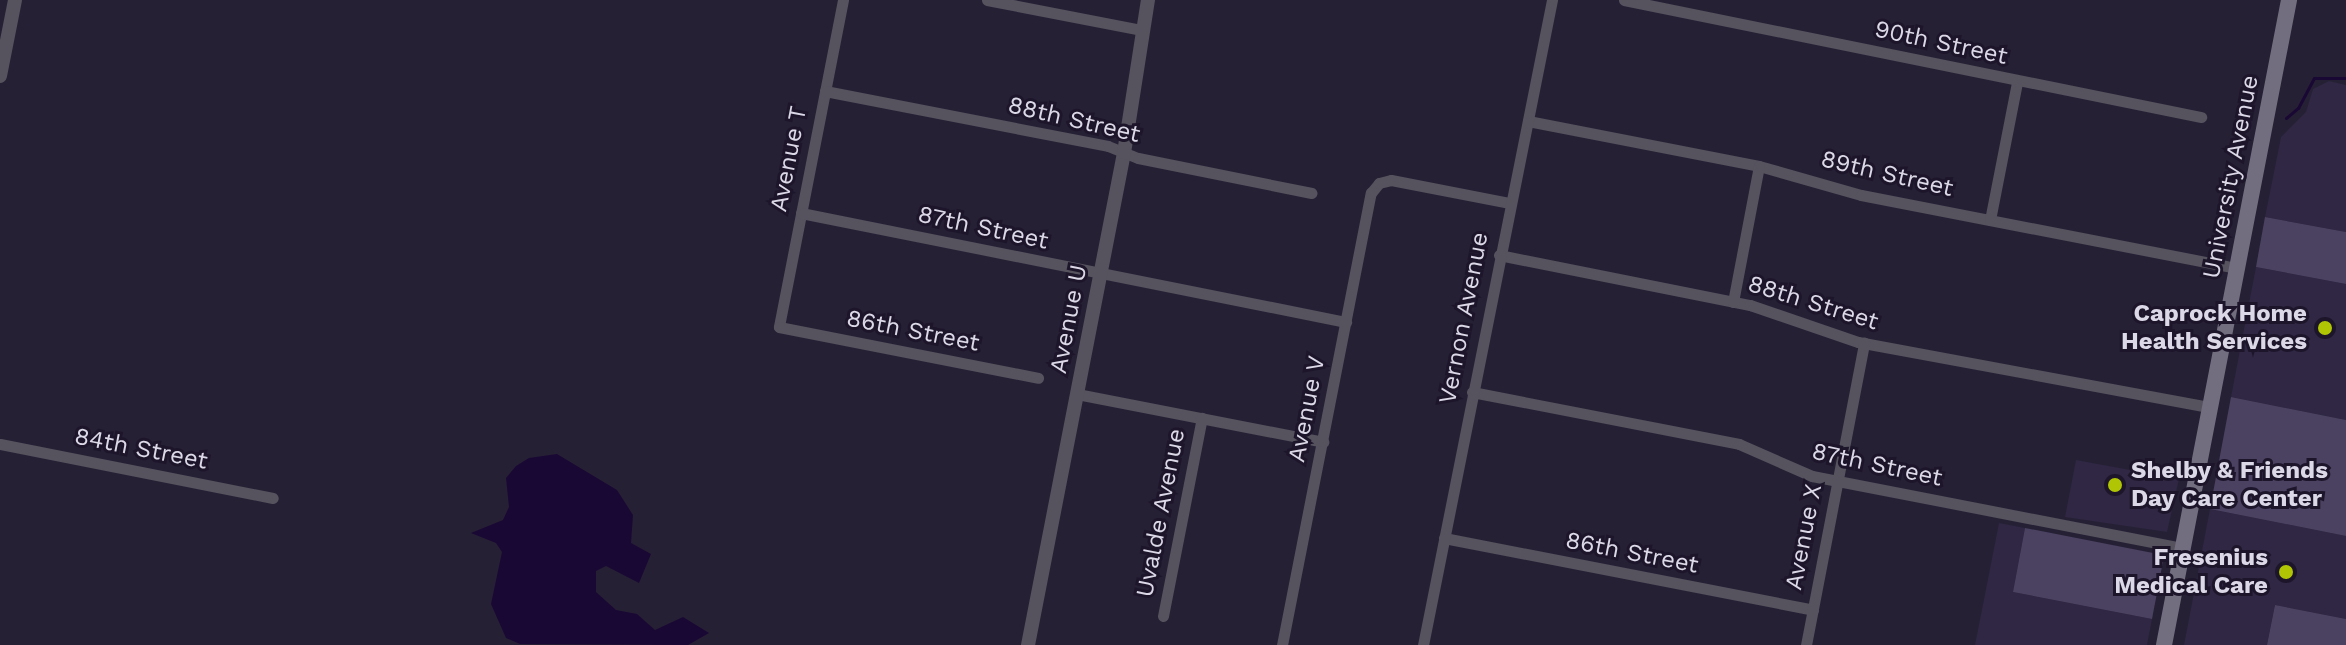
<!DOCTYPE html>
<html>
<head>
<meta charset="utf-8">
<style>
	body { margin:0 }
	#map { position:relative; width:2346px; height:645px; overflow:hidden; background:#262035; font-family:"Work Sans",sans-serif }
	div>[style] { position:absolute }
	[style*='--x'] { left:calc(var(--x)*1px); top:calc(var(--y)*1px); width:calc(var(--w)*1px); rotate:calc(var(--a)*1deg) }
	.built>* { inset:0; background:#2f2743 }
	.green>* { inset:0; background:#4b4262 }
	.water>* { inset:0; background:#1a0834 }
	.stream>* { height:3px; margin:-1.5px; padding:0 1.5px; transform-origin:1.5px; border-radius:1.5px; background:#1a0834 }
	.minor>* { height:11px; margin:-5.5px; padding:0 5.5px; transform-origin:5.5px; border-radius:5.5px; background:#56535e }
	.tertiary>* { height:14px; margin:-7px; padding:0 7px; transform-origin:7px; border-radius:7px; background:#56535e }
	.secondary>* { height:16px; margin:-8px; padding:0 8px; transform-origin:8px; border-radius:8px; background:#736e7f }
	.dots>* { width:22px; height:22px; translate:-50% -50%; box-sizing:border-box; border:4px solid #1d162b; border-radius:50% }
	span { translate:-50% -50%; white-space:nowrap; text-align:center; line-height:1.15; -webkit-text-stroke:6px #1d162b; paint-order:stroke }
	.street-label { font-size:24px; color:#dcd8e7 }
	.poi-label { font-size:24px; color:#dcd8e7; font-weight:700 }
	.right { translate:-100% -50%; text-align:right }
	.left { translate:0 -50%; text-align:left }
</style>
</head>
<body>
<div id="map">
	<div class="built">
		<div style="clip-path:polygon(2329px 81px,2346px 85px,2346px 232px,2265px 217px,2281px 137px,2306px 112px,2313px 89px)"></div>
		<div style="clip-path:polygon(2256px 267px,2346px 284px,2346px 420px,2231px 397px)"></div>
		<div style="clip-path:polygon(2076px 460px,2179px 479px,2167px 532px,2065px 517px)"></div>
		<div style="clip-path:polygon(2210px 509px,2346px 536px,2346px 619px,2275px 605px,2267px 645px,2184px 645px)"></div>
		<div style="clip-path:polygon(1999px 523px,2025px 528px,2013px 592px,2152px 619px,2147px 645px,1975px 645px)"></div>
	</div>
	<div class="green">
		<div style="clip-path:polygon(2265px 217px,2346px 232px,2346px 284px,2256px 267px)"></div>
		<div style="clip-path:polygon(2231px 397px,2346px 420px,2346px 536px,2210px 509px)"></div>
		<div style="clip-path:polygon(2025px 528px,2158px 554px,2163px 561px,2152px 619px,2013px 592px)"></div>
		<div style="clip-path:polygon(2275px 605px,2346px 619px,2346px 645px,2267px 645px)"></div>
	</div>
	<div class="water">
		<div style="clip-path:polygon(557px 454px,617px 490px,633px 515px,631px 543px,651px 554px,639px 583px,606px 566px,596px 571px,596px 592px,616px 610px,637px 614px,655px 630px,683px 617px,709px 633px,688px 645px,520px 644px,506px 638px,491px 604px,502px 552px,496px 543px,471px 533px,503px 520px,509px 507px,506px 478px,516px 466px,529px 458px)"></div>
	</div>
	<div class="stream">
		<div style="--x:2286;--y:118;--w:16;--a:-40"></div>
		<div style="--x:2298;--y:108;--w:34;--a:-62"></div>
		<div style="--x:2314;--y:78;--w:32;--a:0"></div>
	</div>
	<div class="minor">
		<div style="--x:843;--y:0;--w:333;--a:101.1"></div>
		<div style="--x:779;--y:327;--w:264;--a:11.1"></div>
		<div style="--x:987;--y:0;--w:158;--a:11"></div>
		<div style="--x:1624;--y:0;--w:589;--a:11.46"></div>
		<div style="--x:825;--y:91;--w:288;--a:11"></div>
		<div style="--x:1108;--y:146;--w:32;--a:22"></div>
		<div style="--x:1138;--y:158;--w:177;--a:11.4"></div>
		<div style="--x:1528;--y:121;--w:235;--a:11"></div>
		<div style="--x:1759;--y:166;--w:106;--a:15.9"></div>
		<div style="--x:1861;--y:195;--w:383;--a:11"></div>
		<div style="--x:801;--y:213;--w:556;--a:11.31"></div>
		<div style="--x:1990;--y:220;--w:141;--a:-78.9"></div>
		<div style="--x:1499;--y:255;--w:256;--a:11.3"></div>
		<div style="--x:1750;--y:305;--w:114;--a:18.9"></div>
		<div style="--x:1858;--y:342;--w:358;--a:10.5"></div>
		<div style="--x:1733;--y:302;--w:138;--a:-79.2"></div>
		<div style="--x:1472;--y:392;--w:272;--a:11"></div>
		<div style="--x:1739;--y:444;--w:80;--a:23.7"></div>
		<div style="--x:1812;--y:476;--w:378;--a:11"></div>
		<div style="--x:1077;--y:394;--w:251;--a:11"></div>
		<div style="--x:0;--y:444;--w:278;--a:11.2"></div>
		<div style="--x:1444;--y:538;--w:376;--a:11"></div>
		<div style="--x:1163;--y:616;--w:202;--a:-78.9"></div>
		<div style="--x:1282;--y:645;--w:461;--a:-78.9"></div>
		<div style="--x:1371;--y:193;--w:13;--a:-51"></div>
		<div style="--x:1379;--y:183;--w:12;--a:-14"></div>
		<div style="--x:1391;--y:180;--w:120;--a:11"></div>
		<div style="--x:1423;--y:645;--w:658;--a:-78.69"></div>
		<div style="--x:1806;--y:645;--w:308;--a:-79.1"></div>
	</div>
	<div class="tertiary">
		<div style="--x:0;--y:76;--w:77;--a:-78.8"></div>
		<div style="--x:1028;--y:645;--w:501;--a:-78.96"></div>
		<div style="--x:1124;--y:153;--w:155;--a:-81.1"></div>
	</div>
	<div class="secondary">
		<div style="--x:2164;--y:645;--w:657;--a:-79.03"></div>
	</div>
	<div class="dots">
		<div style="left:2325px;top:328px;background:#b0c503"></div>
		<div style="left:2115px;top:485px;background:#b0c503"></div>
		<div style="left:2286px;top:572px;background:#b0c503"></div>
	</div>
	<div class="street-label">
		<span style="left:1941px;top:43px;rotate:12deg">90th Street</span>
		<span style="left:1074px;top:120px;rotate:13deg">88th Street</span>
		<span style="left:789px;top:159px;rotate:-79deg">Avenue T</span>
		<span style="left:1887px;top:174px;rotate:13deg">89th Street</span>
		<span style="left:2231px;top:177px;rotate:-79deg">University Avenue</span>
		<span style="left:983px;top:228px;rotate:12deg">87th Street</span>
		<span style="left:1813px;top:303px;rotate:17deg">88th Street</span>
		<span style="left:1464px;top:318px;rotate:-79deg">Vernon Avenue</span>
		<span style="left:1069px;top:319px;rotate:-79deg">Avenue U</span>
		<span style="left:913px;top:331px;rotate:11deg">86th Street</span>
		<span style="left:1307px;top:409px;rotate:-79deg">Avenue V</span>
		<span style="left:141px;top:449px;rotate:11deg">84th Street</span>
		<span style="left:1877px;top:465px;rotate:12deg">87th Street</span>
		<span style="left:1161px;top:513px;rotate:-79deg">Uvalde Avenue</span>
		<span style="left:1804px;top:537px;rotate:-79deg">Avenue X</span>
		<span style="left:1632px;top:553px;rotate:11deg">86th Street</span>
	</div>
	<div class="poi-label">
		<span class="right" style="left:2307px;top:328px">Caprock Home<br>Health Services</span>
		<span class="left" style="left:2131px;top:485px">Shelby &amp; Friends<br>Day Care Center</span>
		<span class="right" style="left:2268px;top:572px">Fresenius<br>Medical Care</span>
	</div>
</div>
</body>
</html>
